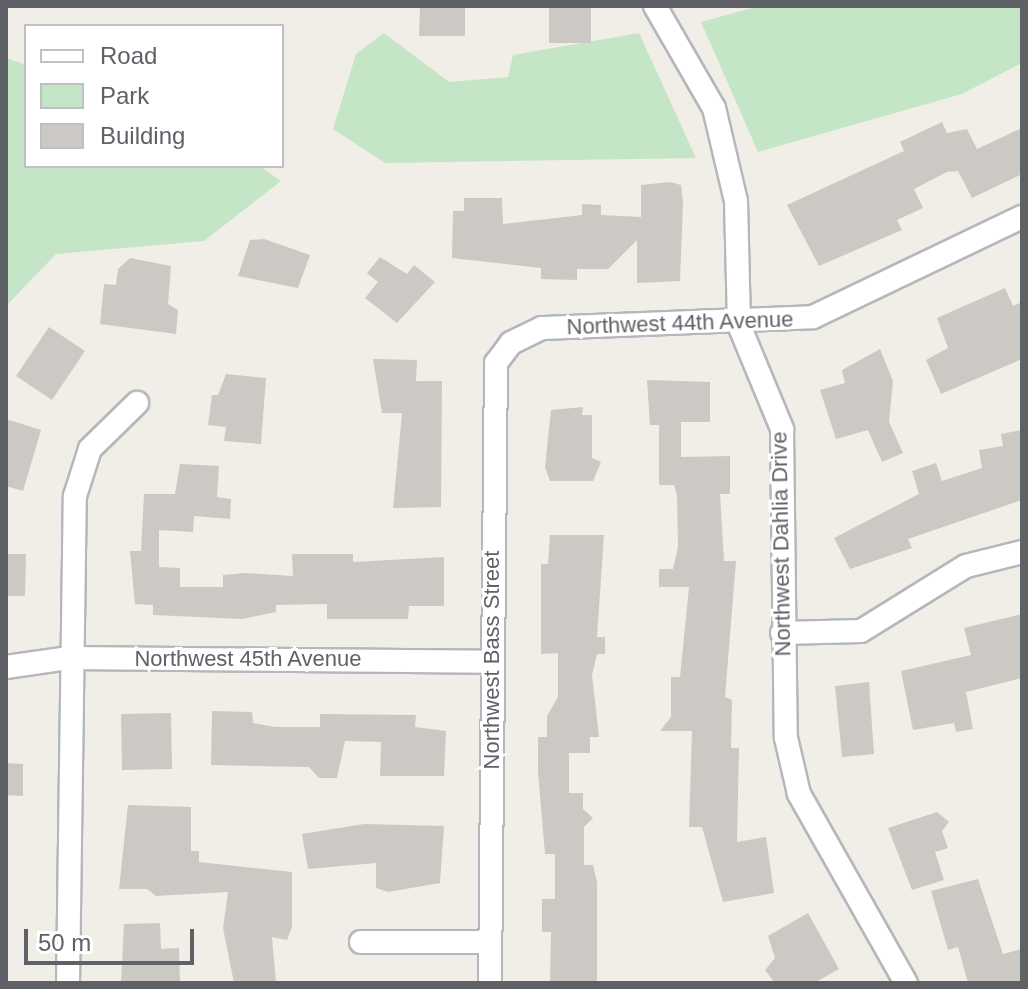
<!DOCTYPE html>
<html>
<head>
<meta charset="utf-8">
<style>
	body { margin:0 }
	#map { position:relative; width:1028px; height:989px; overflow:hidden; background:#f0eee7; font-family:Arial,sans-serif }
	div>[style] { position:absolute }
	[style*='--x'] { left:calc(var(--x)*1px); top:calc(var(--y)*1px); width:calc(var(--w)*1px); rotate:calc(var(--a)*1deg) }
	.green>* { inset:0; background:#c5e6c6 }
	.building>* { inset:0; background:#ccc9c4 }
	.roads { filter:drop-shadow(2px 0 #b4b7bb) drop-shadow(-2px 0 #b4b7bb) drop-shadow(0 2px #b4b7bb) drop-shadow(0 -2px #b4b7bb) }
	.street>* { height:22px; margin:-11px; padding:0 11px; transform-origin:11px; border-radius:11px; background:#fff }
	span { translate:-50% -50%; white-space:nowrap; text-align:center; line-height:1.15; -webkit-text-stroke:6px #fff; paint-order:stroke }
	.street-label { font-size:22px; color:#5e6267 }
	.frame { position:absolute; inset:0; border:8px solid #5e6267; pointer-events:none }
	.legend { position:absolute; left:24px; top:24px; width:260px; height:144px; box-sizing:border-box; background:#fff; border:2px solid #bfc0c2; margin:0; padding:10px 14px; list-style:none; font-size:24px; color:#5e6267 }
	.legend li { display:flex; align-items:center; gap:16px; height:40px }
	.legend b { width:40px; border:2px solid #bfc0c2 }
	.scale { position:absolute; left:24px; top:929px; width:170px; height:36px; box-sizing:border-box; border:4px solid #5e6267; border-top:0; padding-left:10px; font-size:24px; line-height:28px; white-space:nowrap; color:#5e6267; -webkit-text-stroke:6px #fff; paint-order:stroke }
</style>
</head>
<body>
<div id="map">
	<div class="green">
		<div style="clip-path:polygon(759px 6px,1022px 6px,1022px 63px,962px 94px,758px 152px,701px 22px)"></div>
		<div style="clip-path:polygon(384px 33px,449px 82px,508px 77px,513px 55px,639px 33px,696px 158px,385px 163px,333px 129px,356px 54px)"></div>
		<div style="clip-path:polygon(6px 58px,26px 65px,26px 166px,260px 166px,281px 181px,204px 241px,56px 254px,6px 306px)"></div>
	</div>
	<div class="building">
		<div style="clip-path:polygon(420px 6px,465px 6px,465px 36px,419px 36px)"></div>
		<div style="clip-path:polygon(549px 6px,591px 6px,591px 43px,549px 43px)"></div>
		<div style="clip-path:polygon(942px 122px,947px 133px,967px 129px,977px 149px,1022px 128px,1022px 174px,972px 198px,958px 171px,947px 172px,914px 189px,923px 208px,897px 220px,902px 230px,819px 266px,787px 205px,904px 151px,900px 142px)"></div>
		<div style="clip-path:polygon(670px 182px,681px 185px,683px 203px,680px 281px,637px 283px,637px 240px,608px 269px,577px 269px,577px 280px,541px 279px,541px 268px,452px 258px,453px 211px,464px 211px,464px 198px,502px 198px,503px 224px,582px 215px,582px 204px,601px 205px,601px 215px,641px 217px,641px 185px)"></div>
		<div style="clip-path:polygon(264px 239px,310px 255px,298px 288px,238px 276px,250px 240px)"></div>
		<div style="clip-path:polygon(380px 257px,407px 274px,414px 265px,435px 282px,397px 323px,365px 298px,378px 282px,367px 273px)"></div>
		<div style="clip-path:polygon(130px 258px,171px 266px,168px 304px,178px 310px,176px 334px,100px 324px,104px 284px,116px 285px,118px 269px)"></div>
		<div style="clip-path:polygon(1005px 288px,1013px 306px,1022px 302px,1022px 359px,941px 394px,926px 360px,948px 348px,937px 318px)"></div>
		<div style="clip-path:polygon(49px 327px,85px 351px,52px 400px,16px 376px)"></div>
		<div style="clip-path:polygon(880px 349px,893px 381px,889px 422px,903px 453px,882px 462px,868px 430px,836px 439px,820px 390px,845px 383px,842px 370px)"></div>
		<div style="clip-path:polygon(373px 359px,417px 360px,416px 381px,442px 381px,441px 507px,393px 508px,402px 413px,382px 413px)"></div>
		<div style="clip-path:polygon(226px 374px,266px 378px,261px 444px,224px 441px,226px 427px,208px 425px,212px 395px,218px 395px)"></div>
		<div style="clip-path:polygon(647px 380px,710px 382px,710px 422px,681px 422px,681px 457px,730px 456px,730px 494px,720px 494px,724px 561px,736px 561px,725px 697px,732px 700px,731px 748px,739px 748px,737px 842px,766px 837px,774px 893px,723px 902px,702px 827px,689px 827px,692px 731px,660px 731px,671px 717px,671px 677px,680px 677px,689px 587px,659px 587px,659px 569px,673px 569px,678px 547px,677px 495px,674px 485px,659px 485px,659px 425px,650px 425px)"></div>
		<div style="clip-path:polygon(583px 407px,582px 415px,592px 415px,592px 458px,601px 462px,593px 481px,550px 481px,545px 467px,551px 410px)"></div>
		<div style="clip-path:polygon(6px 419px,41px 430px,23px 491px,6px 486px)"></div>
		<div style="clip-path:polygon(1022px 430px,1022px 500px,908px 539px,912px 548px,850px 569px,834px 538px,919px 494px,912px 471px,936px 463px,942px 481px,982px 468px,979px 450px,1003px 446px,1001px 434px)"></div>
		<div style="clip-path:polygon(180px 464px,219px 466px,217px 497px,231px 499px,230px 519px,194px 516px,193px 532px,159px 530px,159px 567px,180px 568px,180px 587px,223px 587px,223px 575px,245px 573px,293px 576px,292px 554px,353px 554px,353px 562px,444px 557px,444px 606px,409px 606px,408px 619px,327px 619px,327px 604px,276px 605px,276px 612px,242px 619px,153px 615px,153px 605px,135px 604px,130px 551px,141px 551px,144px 494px,175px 494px)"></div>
		<div style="clip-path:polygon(550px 535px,604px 535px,597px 637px,605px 637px,605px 654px,597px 654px,592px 675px,599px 737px,590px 737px,590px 753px,569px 753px,569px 793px,583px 793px,583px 809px,593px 818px,584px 827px,584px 865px,593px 865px,597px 882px,597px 983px,550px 983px,551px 932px,542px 932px,542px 899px,555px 899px,555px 854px,545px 854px,538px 772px,538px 737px,547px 737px,547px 716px,558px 697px,558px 653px,541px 654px,541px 564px,548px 564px)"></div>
		<div style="clip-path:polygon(6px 554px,26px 554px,25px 596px,6px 596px)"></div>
		<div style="clip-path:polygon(1022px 614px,1022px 678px,966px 692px,973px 729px,956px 732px,954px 723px,913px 730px,901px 671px,971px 655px,964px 628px)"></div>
		<div style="clip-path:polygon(869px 682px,874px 754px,842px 757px,835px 686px)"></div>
		<div style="clip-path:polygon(212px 711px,252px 712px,253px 723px,275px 727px,320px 727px,320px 714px,416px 715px,415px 727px,446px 731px,444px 776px,380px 776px,381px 742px,345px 741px,337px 778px,319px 778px,309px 767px,211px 765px)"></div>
		<div style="clip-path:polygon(171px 713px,172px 769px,122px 770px,121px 714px)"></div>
		<div style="clip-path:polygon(6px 763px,23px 764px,23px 796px,6px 795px)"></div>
		<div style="clip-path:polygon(128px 805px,191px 807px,191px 851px,199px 851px,199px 862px,292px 872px,292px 927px,287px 940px,272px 937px,276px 983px,234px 983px,223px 928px,228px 892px,156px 896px,147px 889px,119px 889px)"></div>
		<div style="clip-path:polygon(937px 812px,949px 822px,942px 831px,948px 848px,935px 852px,944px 880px,912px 890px,888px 828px)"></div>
		<div style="clip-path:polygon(364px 824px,444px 826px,440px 883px,388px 892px,376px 888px,376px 863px,308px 869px,302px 834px)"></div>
		<div style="clip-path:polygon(978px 879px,1003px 954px,1022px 949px,1022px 983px,968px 983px,958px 947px,948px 950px,931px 891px)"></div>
		<div style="clip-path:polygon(808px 913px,839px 969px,814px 983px,775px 983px,765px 970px,775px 958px,768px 936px)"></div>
		<div style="clip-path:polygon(160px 923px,161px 949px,179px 948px,180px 983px,121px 983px,124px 924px)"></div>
	</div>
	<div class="roads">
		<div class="street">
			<div style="--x:655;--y:6;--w:118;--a:60"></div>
			<div style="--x:714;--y:108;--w:96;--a:76.7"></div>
			<div style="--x:736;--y:201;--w:124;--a:88.6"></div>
			<div style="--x:739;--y:325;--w:113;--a:67.5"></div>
			<div style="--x:782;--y:429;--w:309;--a:89.3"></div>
			<div style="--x:786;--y:738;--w:57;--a:76.9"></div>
			<div style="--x:799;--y:794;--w:217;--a:60.5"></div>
			<div style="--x:782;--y:633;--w:79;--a:-1.5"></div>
			<div style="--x:861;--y:631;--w:123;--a:-31.8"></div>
			<div style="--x:966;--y:566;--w:58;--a:-14"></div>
			<div style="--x:6;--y:667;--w:64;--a:-8.1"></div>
			<div style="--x:69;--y:658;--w:422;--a:0.5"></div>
			<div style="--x:361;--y:942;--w:129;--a:0"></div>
			<div style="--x:68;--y:983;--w:487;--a:-89.2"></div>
			<div style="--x:75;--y:496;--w:49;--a:-72.3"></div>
			<div style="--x:90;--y:449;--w:66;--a:-44.4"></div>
			<div style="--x:490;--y:983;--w:620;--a:-89.45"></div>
			<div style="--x:496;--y:363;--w:25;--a:-53"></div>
			<div style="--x:511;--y:343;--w:34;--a:-26"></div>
			<div style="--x:542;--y:328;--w:271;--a:-2.3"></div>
			<div style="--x:813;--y:317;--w:232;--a:-25.6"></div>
		</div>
	</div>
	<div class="street-label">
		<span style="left:680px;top:323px;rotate:-2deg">Northwest 44th Avenue</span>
		<span style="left:781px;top:544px;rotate:-91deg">Northwest Dahlia Drive</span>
		<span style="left:248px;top:659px">Northwest 45th Avenue</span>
		<span style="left:492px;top:660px;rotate:-90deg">Northwest Bass Street</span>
	</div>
	<div class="frame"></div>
	<ul class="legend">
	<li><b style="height:10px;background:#fff"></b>Road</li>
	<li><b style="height:22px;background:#c5e6c6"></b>Park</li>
	<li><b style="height:22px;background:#ccc9c4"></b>Building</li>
	</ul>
	<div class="scale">50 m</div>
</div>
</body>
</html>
